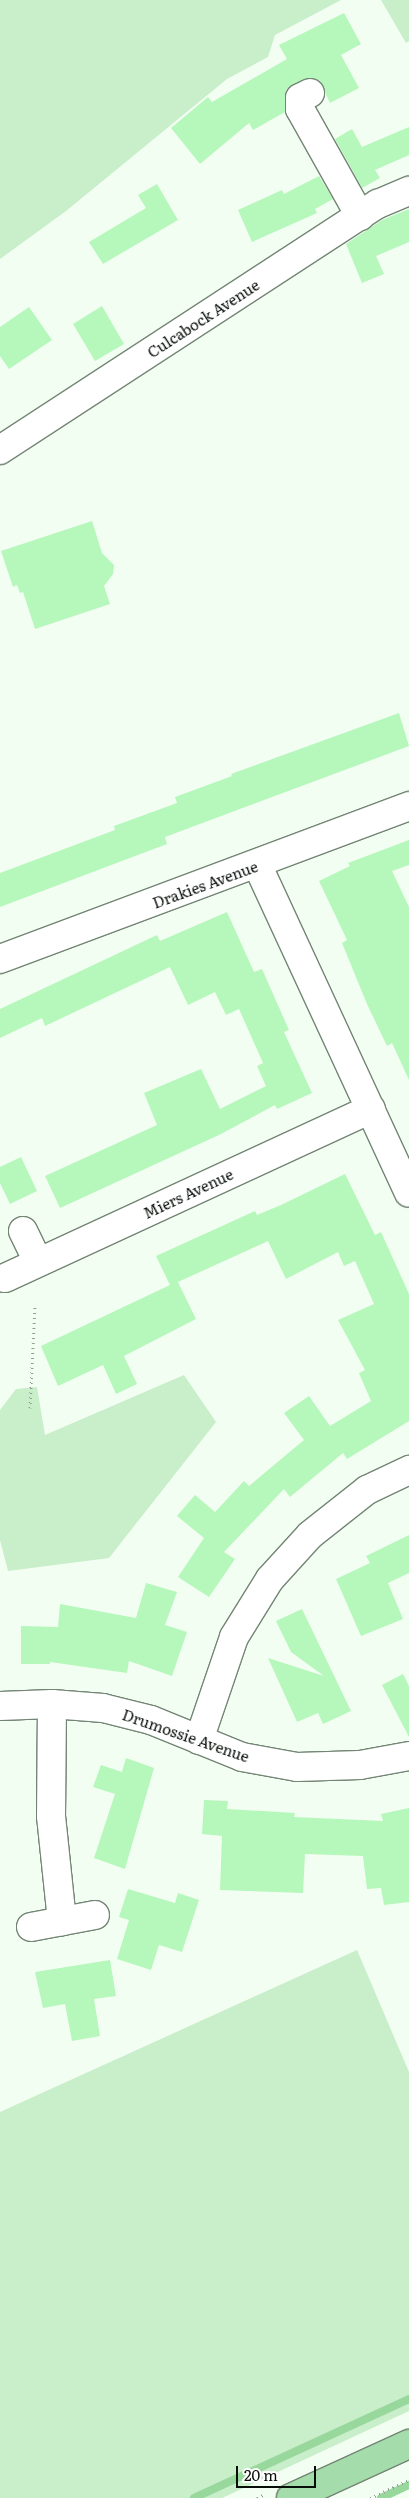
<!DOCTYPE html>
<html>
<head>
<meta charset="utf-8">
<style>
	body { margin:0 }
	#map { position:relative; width:409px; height:2498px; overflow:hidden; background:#f3fef3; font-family:Literata,serif }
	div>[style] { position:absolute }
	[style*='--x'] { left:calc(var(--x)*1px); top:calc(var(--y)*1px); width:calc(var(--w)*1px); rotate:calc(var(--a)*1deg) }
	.green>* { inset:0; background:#c8eeca }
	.stream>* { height:8px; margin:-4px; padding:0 4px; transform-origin:4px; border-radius:4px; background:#98d89d }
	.building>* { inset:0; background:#b6f7bb }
	.path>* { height:3px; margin-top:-1.5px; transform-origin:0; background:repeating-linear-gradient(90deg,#949d95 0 1px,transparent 0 5px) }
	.roads { filter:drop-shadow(1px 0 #738574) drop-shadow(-1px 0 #738574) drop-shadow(0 1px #738574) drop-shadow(0 -1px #738574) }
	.minor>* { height:28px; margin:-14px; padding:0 14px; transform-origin:14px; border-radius:14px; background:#fff }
	.major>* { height:28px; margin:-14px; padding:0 14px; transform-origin:14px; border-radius:14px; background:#a4ddab }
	span { translate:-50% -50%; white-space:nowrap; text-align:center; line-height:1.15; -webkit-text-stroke:5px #fff; paint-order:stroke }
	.street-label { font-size:15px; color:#070d08 }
	.scale { position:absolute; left:236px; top:2466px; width:80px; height:22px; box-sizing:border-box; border:2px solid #070d08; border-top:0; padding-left:6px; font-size:15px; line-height:18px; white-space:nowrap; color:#070d08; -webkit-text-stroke:4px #fff; paint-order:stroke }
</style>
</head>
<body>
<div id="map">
	<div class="green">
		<div style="clip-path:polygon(0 0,341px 0,275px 35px,268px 57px,227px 79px,66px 211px,0 259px)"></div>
		<div style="clip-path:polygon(381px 0,409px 0,409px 41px,406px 43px)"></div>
		<div style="clip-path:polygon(184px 1375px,216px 1422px,109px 1558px,8px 1571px,0 1540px,0 1410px,16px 1389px,37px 1387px,45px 1435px)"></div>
		<div style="clip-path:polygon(357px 1950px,409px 2072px,409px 2411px,222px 2498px,0 2498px,0 2112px)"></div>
	</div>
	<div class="stream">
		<div style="--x:194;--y:2498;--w:237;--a:-24.7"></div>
		<div style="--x:381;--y:2498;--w:31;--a:-25"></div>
	</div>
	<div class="building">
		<div style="clip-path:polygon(344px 13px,361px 44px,341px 55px,359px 88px,330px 103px,319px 80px,303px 79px,286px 90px,285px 112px,253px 130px,249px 123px,200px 164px,171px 128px,208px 97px,212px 102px,287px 59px,279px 45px)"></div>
		<div style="clip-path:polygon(409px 127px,409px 155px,375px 170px,380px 178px,362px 188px,335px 139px,352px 129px,362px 147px)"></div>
		<div style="clip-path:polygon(319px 176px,333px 199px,315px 209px,317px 213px,252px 242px,238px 210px,282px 190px,284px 194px)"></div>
		<div style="clip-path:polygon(157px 184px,178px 220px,103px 264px,89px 242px,146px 208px,138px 195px)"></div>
		<div style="clip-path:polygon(409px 209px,409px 242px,376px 256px,384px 274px,362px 283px,346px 244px,382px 220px)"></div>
		<div style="clip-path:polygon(102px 306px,124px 344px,95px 361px,73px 324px)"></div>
		<div style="clip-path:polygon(29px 307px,52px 340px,9px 369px,0 356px,0 327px)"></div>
		<div style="clip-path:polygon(92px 521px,102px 553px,114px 565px,113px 574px,104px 586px,110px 604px,35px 629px,23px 592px,20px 593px,17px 585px,13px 587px,1px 551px)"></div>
		<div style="clip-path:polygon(399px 713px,409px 746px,165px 837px,167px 844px,0 907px,0 873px,115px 830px,114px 826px,177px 803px,175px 797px,232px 776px,231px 774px)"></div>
		<div style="clip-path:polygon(409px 840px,409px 865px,392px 871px,409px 907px,409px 1080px,392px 1043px,387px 1046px,367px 1004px,342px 943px,347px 940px,319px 881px,350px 866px,348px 863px)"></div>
		<div style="clip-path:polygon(227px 912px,254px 972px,262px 969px,289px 1030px,284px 1032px,312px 1093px,277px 1109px,275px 1105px,221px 1134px,60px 1208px,45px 1176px,157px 1125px,144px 1093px,201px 1069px,220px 1109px,266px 1086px,257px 1066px,263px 1063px,239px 1009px,226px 1015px,215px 992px,188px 1005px,170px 967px,45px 1026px,42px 1018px,0 1038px,0 1009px,157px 935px,160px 941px)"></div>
		<div style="clip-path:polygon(21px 1157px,37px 1191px,10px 1204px,0 1183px,0 1167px)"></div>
		<div style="clip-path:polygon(345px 1174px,375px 1235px,381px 1232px,409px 1294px,409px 1421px,347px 1459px,343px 1453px,290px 1497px,284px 1489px,224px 1552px,235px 1559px,209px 1597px,178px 1577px,204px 1538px,177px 1516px,195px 1495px,215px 1512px,244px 1481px,249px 1486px,304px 1440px,284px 1413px,309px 1396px,330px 1426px,371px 1401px,359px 1373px,365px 1370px,338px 1320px,374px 1304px,355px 1261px,344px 1266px,338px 1252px,286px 1279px,268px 1241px,178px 1282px,196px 1319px,124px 1356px,137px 1384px,116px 1394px,103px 1365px,58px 1386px,41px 1346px,170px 1285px,156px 1256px,255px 1211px,257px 1215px,281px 1205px)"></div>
		<div style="clip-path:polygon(409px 1535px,409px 1573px,388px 1583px,403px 1619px,361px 1636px,336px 1579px,370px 1563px,366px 1556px)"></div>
		<div style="clip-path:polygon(146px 1583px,177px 1592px,165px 1625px,187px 1632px,172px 1676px,129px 1661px,127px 1673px,50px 1662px,50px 1664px,21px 1664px,21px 1626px,58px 1627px,60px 1604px,136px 1618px)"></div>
		<div style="clip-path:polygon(302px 1609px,351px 1711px,323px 1724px,318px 1713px,297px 1722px,268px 1658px,324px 1676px,291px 1652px,276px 1621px)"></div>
		<div style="clip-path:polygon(403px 1674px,409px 1686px,409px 1737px,382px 1685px)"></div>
		<div style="clip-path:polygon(126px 1758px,154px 1768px,125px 1869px,94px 1858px,115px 1794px,93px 1787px,101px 1765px,122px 1772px)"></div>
		<div style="clip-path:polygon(204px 1800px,228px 1801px,227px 1809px,295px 1813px,294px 1817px,383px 1821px,381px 1814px,409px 1808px,409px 1902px,384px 1905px,381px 1888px,367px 1889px,363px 1856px,305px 1854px,303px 1893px,220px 1890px,222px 1836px,202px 1834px)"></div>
		<div style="clip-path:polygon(128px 1889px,175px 1903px,178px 1893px,199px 1900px,182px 1952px,159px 1945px,151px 1970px,117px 1959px,129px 1920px,119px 1917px)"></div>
		<div style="clip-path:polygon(110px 1960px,116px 1996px,94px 1999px,100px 2036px,72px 2041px,65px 2004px,43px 2008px,35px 1972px)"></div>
	</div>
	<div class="path">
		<div style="--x:30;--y:1408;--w:102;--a:-87.2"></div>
		<div style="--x:257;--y:2498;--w:9;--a:-27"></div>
		<div style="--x:370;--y:2498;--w:43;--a:-24.8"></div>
	</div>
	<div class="roads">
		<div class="minor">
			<div style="--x:310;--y:93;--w:11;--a:153"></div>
			<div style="--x:300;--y:98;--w:11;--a:90"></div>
			<div style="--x:300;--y:109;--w:123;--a:60.7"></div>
			<div style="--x:0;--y:450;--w:451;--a:-33.1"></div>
			<div style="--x:378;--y:204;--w:34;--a:-23"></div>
			<div style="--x:257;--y:864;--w:362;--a:65.2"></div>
			<div style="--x:0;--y:959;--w:437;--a:-20.5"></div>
			<div style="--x:23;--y:1231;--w:34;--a:64"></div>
			<div style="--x:5;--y:1278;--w:403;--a:-24.8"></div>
			<div style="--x:52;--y:1704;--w:112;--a:90.5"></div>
			<div style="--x:51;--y:1816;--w:106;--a:84"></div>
			<div style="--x:0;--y:1706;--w:52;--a:-2.2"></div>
			<div style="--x:52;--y:1704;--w:51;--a:4.5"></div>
			<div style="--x:103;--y:1708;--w:49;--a:14"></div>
			<div style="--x:151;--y:1720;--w:98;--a:22.1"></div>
			<div style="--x:242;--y:1757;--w:56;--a:10.3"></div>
			<div style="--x:297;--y:1767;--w:63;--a:-1.8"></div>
			<div style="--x:360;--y:1765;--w:50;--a:-10.4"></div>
			<div style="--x:199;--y:1740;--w:109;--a:-71.2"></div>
			<div style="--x:234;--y:1637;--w:68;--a:-58.2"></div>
			<div style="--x:270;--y:1579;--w:59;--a:-47.7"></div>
			<div style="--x:310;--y:1535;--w:73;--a:-38.3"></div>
			<div style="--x:367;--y:1490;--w:47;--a:-25.5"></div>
			<div style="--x:31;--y:1927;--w:65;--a:-10.6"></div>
		</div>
		<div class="major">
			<div style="--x:291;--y:2498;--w:130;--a:-24.6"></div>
		</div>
	</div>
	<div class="street-label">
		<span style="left:203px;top:318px;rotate:-33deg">Culcabock Avenue</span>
		<span style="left:205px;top:884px;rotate:-20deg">Drakies Avenue</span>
		<span style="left:188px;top:1193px;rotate:-25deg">Miers Avenue</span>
		<span style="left:186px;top:1735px;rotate:19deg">Drumossie Avenue</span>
	</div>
	<div class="scale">20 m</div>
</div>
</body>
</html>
